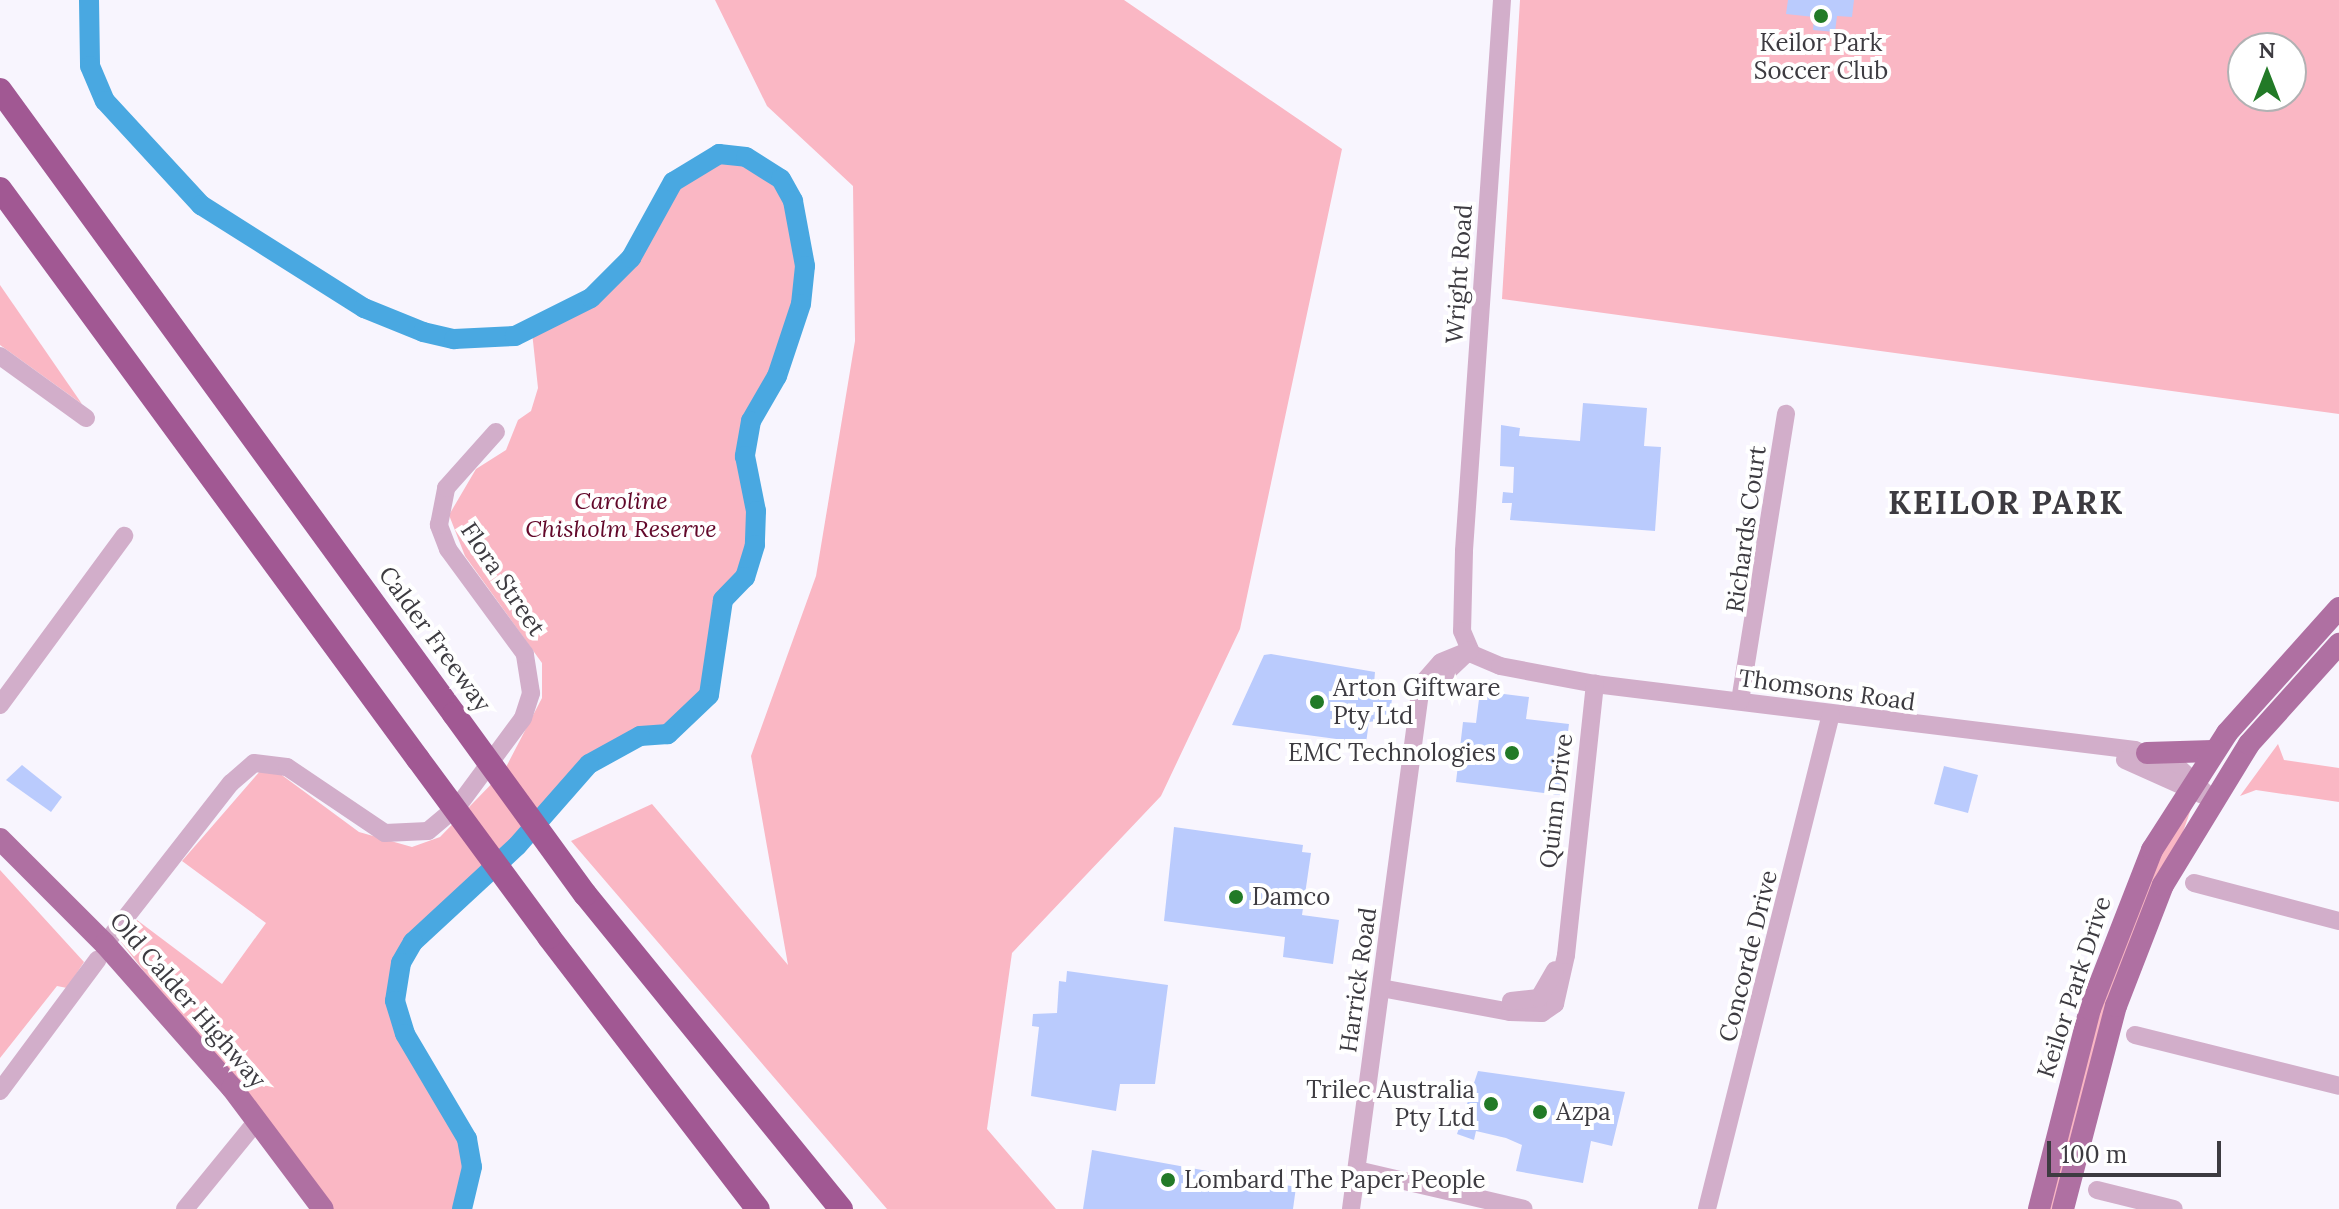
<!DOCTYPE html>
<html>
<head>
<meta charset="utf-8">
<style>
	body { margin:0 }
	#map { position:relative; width:2339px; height:1209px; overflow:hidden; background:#f8f5fe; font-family:Lora,serif }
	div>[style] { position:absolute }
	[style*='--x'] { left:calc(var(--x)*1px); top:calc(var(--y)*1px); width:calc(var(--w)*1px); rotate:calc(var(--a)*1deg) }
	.green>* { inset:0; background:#fab7c4 }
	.river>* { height:20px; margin:-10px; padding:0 10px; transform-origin:10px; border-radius:10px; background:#49a8e1 }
	.building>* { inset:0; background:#bacbfd }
	.minor>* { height:18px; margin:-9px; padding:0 9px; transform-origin:9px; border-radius:9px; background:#d2aeca }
	.major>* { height:22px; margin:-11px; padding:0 11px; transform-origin:11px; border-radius:11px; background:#af70a2 }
	.highway>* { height:24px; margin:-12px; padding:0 12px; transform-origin:12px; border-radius:12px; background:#a15893 }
	.highway-bridge>* { height:24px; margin:-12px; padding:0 12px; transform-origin:12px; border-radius:12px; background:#a15893 }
	.dots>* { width:22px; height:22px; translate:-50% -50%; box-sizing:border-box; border:4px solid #fff; border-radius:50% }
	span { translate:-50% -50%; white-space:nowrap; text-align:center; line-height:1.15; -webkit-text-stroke:8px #fff; paint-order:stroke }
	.poi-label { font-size:24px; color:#3d3b41 }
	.left { translate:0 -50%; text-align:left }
	.right { translate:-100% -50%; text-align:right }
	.street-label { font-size:24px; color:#3d3b41 }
	.park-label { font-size:24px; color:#62082a; font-style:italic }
	.district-label { font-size:32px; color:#3d3b41; font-weight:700; letter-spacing:2px }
	.north { position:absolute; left:2227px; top:32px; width:80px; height:80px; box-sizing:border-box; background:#fff; border:2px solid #b1b1b3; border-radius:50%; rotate:0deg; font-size:22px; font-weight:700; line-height:32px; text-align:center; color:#3d3b41 }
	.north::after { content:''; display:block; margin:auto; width:28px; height:36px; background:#227a27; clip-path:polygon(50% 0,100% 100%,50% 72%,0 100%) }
	.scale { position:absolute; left:2047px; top:1141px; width:174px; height:36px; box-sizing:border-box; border:4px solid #3d3b41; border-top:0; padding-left:10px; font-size:24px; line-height:28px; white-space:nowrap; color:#3d3b41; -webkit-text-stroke:6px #fff; paint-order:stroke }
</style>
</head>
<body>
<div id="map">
	<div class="green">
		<div style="clip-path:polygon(715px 0,1124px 0,1342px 149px,1240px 629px,1161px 796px,1012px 953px,987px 1129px,1056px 1209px,887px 1209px,571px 841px,652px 804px,788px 965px,751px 756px,816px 576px,855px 341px,853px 186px,767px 106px)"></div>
		<div style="clip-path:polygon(evenodd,1520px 0,2339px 0,2339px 414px,1502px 299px,1520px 0,2243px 48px,2291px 48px,2291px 96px,2243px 96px,2243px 48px)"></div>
		<div style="clip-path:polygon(719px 154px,746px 157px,781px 179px,801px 228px,805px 266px,801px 304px,777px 376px,751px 421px,745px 456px,756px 511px,755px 545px,745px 577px,723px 600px,709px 695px,668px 734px,640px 736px,589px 764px,517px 846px,413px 942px,401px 964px,395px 1001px,405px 1034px,467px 1139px,472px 1167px,462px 1209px,330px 1209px,121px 942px,137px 920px,222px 984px,266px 923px,182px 861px,261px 770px,279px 773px,359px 832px,412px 847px,440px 837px,504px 771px,542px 698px,542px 663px,465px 556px,449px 515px,476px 469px,506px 450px,518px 420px,531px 411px,538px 388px,532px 332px,591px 298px,631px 258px,673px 182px)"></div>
		<div style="clip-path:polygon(0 285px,82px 404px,0 345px)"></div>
		<div style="clip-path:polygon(2278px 744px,2284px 760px,2339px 768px,2339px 802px,2256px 790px,2240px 796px)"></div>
		<div style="clip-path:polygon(2192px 806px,2056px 1199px,2052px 1209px,2044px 1209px,2094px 1018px,2149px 871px)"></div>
		<div style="clip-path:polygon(0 870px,84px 962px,67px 988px,57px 986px,0 1058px)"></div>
	</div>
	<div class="river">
		<div style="--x:89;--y:0;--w:66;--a:89.1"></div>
		<div style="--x:90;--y:66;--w:38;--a:67"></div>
		<div style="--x:105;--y:101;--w:142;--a:47.3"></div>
		<div style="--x:201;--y:205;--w:193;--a:32.3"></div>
		<div style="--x:364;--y:308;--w:64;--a:22.1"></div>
		<div style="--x:423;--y:332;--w:32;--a:13"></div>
		<div style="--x:454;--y:339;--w:61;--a:-2.8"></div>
		<div style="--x:515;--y:336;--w:85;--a:-26.6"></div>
		<div style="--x:591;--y:298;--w:57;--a:-45"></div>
		<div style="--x:631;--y:258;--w:87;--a:-61.1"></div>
		<div style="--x:673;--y:182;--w:54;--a:-31.3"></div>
		<div style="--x:719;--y:154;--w:27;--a:6"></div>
		<div style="--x:746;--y:157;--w:41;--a:32.2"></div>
		<div style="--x:781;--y:179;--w:25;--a:61"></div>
		<div style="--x:793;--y:201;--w:66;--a:79.5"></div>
		<div style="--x:805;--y:266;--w:38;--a:96"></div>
		<div style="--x:801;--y:304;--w:76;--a:108.4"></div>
		<div style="--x:777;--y:376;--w:52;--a:120"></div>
		<div style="--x:751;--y:421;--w:36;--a:100"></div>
		<div style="--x:745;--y:456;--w:56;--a:78.7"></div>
		<div style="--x:756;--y:511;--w:34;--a:92"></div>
		<div style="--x:755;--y:545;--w:34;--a:107"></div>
		<div style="--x:745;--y:577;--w:32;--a:134"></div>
		<div style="--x:723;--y:600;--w:96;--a:98.4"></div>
		<div style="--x:709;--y:695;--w:57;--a:136.4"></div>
		<div style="--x:668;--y:734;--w:28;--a:176"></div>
		<div style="--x:640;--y:736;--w:58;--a:151.2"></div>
		<div style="--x:589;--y:764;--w:109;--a:131.3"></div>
		<div style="--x:517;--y:846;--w:142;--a:137.3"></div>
		<div style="--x:413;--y:942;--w:24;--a:120"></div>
		<div style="--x:401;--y:963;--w:38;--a:99"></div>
		<div style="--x:395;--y:1001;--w:34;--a:73"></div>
		<div style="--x:405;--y:1034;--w:122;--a:59.4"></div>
		<div style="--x:467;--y:1139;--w:28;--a:80"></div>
		<div style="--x:472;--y:1167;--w:43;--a:103.4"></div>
	</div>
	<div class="building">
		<div style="clip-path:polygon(1788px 0,1854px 0,1852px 17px,1837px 16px,1835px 32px,1813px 30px,1814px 17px,1786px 14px)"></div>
		<div style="clip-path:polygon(1583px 403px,1647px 408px,1644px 446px,1661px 447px,1655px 531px,1510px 520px,1512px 503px,1502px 503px,1503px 492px,1513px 493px,1514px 467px,1500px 466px,1501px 425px,1520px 428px,1519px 436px,1580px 441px)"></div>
		<div style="clip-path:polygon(1271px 654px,1375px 672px,1374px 684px,1394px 686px,1389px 719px,1369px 722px,1366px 743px,1232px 725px,1264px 655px)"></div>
		<div style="clip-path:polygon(1480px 691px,1529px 697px,1526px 719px,1569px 724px,1560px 795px,1456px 782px,1463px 722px,1476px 723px)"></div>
		<div style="clip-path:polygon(22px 765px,62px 797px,51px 812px,6px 780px)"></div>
		<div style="clip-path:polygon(1944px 766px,1978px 775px,1968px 813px,1934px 804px)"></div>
		<div style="clip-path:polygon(1174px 827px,1303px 845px,1302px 852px,1311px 853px,1302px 915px,1339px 920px,1333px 964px,1283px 957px,1285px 937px,1164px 921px)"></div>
		<div style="clip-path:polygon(1067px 971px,1168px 985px,1155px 1084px,1120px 1084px,1116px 1111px,1031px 1096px,1039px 1027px,1032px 1026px,1033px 1014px,1057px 1013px,1059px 981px,1066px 982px)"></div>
		<div style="clip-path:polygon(1478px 1071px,1625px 1092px,1612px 1146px,1591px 1141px,1583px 1183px,1516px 1171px,1522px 1145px,1506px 1138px,1476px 1131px,1474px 1140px,1457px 1134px)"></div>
		<div style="clip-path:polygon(1092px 1150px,1296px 1187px,1293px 1209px,1083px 1209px)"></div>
	</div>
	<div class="minor">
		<div style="--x:1502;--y:0;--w:552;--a:93.95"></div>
		<div style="--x:1464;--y:551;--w:80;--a:91.4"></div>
		<div style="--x:1462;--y:631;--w:25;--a:67"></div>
		<div style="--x:1472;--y:654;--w:30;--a:23"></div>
		<div style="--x:1500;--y:666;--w:97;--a:10.7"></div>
		<div style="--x:1595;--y:684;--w:544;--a:6.97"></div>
		<div style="--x:2135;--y:750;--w:46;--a:21.6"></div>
		<div style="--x:2178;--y:767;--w:47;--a:43.3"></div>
		<div style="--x:0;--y:356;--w:106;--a:35.8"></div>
		<div style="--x:1432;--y:686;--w:52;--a:-43.5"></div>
		<div style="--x:1740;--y:701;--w:291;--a:-80.9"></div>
		<div style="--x:0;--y:705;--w:210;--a:-53.7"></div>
		<div style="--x:2125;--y:760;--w:85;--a:24.2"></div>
		<div style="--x:2194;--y:883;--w:150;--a:14.7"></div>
		<div style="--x:105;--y:944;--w:204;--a:-52"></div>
		<div style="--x:231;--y:783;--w:30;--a:-41"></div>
		<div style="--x:254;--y:763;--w:33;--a:7"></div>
		<div style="--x:287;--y:767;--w:118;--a:34"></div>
		<div style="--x:385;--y:833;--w:43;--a:-2.7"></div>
		<div style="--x:428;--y:831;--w:39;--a:-40"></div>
		<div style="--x:458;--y:806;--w:109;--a:-53.5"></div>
		<div style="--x:523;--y:718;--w:26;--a:-72"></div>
		<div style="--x:531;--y:693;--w:39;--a:-99"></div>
		<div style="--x:525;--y:654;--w:130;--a:-126.3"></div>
		<div style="--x:448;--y:549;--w:26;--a:-111"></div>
		<div style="--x:439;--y:525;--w:38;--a:-79"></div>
		<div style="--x:446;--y:488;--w:75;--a:-48.2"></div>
		<div style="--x:1381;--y:988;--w:131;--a:10.5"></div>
		<div style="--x:1510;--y:1012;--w:32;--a:2"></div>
		<div style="--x:1542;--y:1013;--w:16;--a:-35"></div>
		<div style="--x:1555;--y:1004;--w:50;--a:-77.3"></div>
		<div style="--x:1566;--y:955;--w:273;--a:-83.9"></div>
		<div style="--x:1511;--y:1001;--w:28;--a:-6"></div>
		<div style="--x:1539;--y:998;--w:32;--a:-60"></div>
		<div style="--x:2135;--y:1035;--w:210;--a:14"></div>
		<div style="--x:0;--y:1091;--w:164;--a:-53.4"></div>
		<div style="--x:1357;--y:1170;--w:171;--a:13.1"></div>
		<div style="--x:2097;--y:1190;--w:79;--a:13.9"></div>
		<div style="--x:185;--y:1209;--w:104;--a:-50.8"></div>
		<div style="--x:1351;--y:1209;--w:529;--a:-82.39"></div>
		<div style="--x:1421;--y:685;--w:30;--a:-49"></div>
		<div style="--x:1441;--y:662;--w:31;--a:-22"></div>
		<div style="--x:1707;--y:1209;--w:510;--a:-75.94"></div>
	</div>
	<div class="major">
		<div style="--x:2147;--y:753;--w:66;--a:-1.7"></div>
		<div style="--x:0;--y:839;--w:148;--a:45"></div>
		<div style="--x:105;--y:944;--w:192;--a:48.6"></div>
		<div style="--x:232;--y:1088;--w:151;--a:53.1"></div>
		<div style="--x:2039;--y:1209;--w:206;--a:-75.7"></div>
		<div style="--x:2090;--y:1009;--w:171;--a:-68.7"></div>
		<div style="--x:2152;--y:850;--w:139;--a:-57.3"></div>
		<div style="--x:2227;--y:733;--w:168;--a:-48.1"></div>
		<div style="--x:2063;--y:1209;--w:210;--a:-75.4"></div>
		<div style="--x:2116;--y:1006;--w:130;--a:-68.8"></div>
		<div style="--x:2163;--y:885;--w:165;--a:-58.6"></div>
		<div style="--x:2249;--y:744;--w:135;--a:-48"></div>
	</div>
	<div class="highway">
		<div style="--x:0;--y:90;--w:772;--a:53.96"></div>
		<div style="--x:0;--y:189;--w:707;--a:53.75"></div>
		<div style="--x:585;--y:894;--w:406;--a:50.9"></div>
		<div style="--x:549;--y:937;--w:343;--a:52.5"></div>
	</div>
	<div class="highway-bridge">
		<div style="--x:454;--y:714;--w:223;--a:54"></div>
		<div style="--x:418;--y:759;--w:221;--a:53.6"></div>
	</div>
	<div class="dots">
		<div style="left:1821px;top:16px;background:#227a27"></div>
		<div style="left:1317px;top:702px;background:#227a27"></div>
		<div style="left:1512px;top:753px;background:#227a27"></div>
		<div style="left:1236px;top:897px;background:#227a27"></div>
		<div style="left:1491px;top:1104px;background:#227a27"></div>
		<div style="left:1540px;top:1112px;background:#227a27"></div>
		<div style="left:1168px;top:1180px;background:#227a27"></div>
	</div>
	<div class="poi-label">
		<span style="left:1821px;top:57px">Keilor Park<br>Soccer Club</span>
		<span class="left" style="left:1333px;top:702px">Arton Giftware<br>Pty Ltd</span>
		<span class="right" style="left:1496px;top:753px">EMC Technologies</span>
		<span class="left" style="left:1252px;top:897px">Damco</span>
		<span class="right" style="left:1475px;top:1104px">Trilec Australia<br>Pty Ltd</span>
		<span class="left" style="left:1556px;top:1112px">Azpa</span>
		<span class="left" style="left:1184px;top:1180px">Lombard The Paper People</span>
	</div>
	<div class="street-label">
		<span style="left:1459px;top:274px;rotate:-86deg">Wright Road</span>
		<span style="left:1746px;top:529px;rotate:-82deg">Richards Court</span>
		<span style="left:503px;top:579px;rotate:56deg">Flora Street</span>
		<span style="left:435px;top:639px;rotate:54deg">Calder Freeway</span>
		<span style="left:1827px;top:690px;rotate:8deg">Thomsons Road</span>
		<span style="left:1556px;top:801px;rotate:-83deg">Quinn Drive</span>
		<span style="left:1748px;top:956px;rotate:-76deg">Concorde Drive</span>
		<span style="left:1358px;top:980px;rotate:-82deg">Harrick Road</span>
		<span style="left:2074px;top:987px;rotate:-72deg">Keilor Park Drive</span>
		<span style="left:188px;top:1000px;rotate:49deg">Old Calder Highway</span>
	</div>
	<div class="park-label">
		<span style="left:621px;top:515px">Caroline<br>Chisholm Reserve</span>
	</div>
	<div class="district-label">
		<span style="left:2006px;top:503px">KEILOR PARK</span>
	</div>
	<div class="north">N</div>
	<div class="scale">100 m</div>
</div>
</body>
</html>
